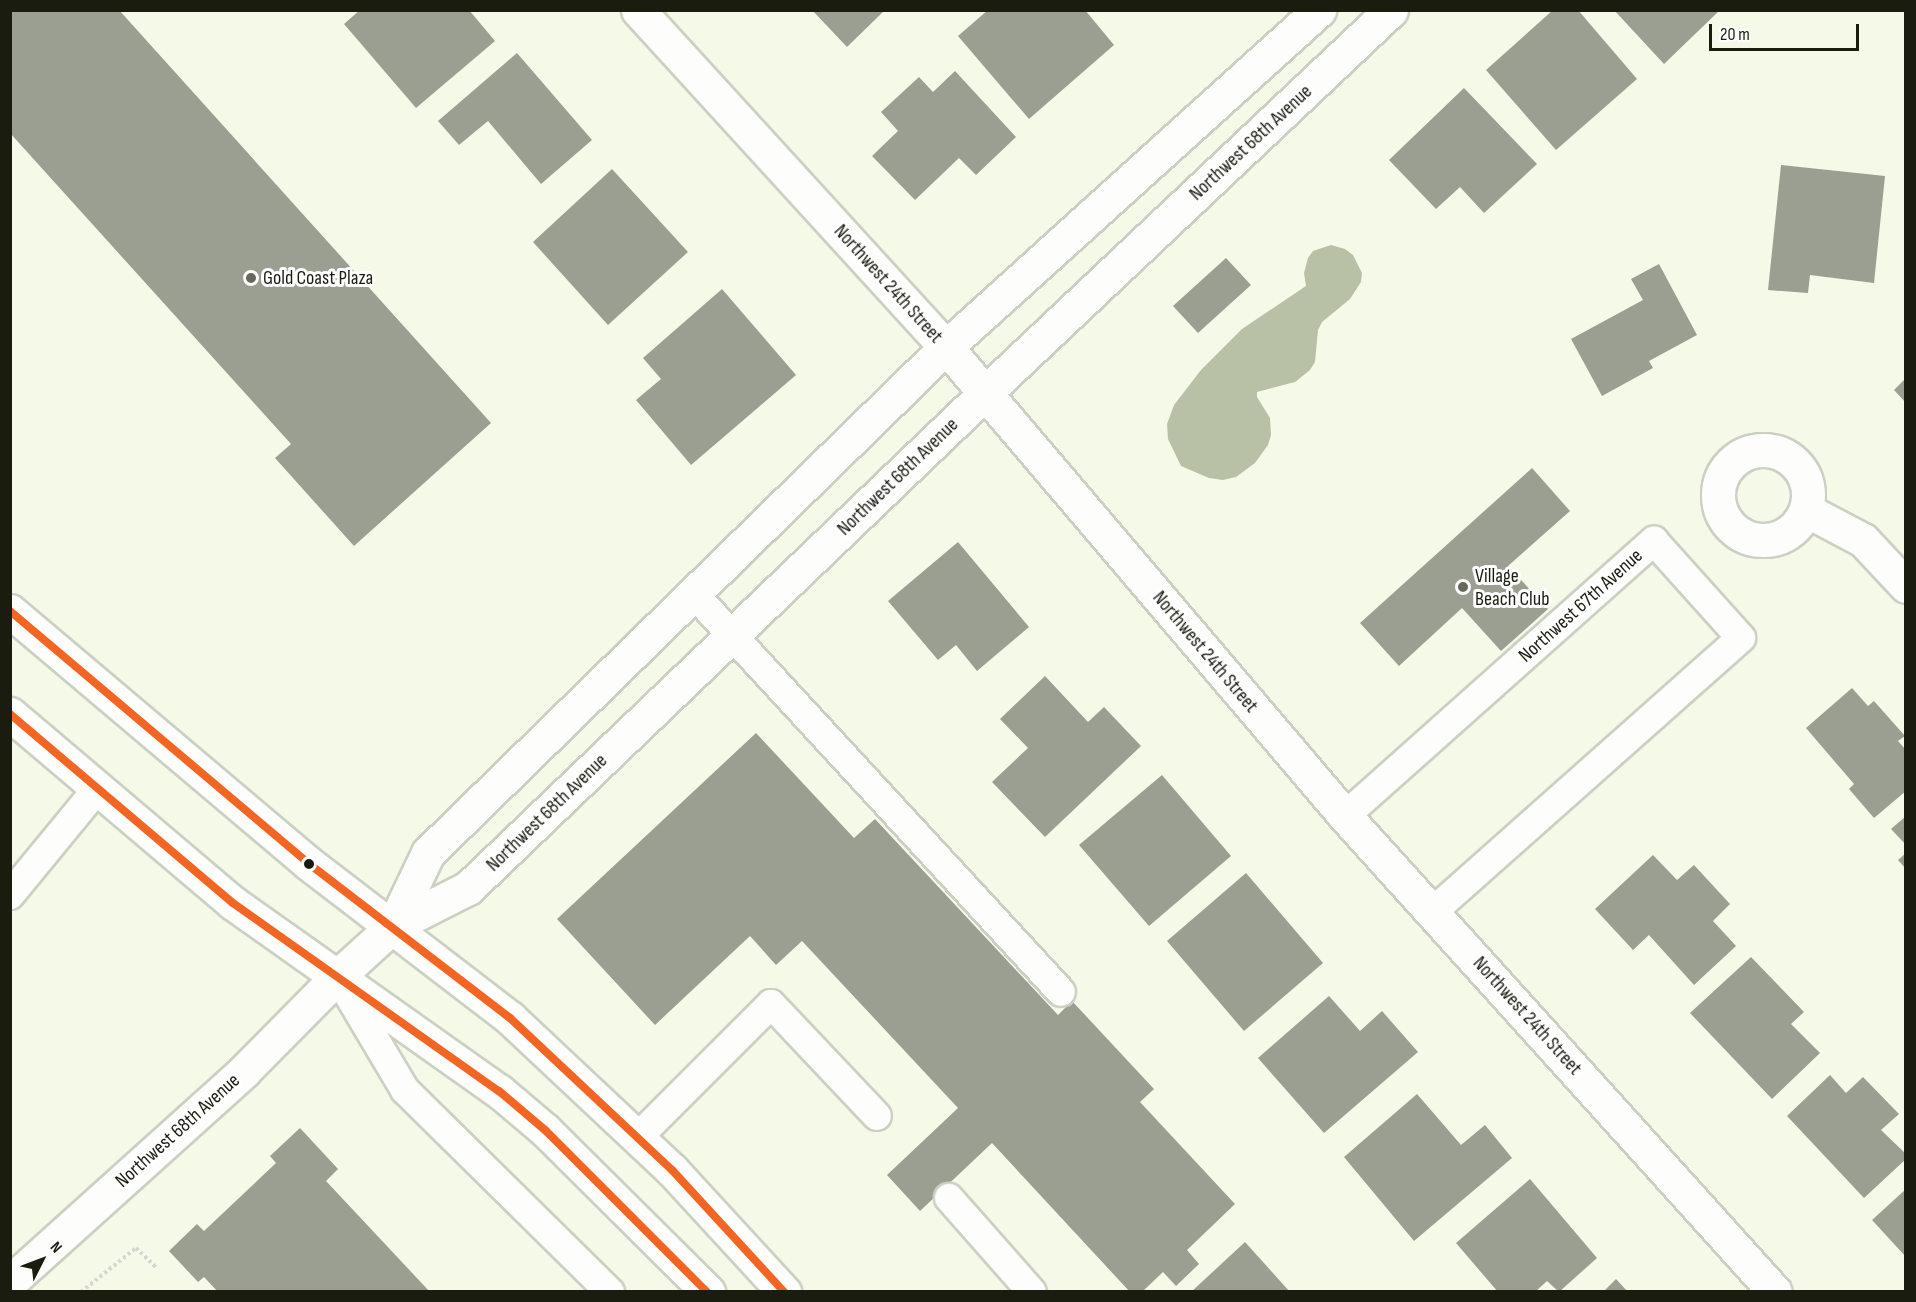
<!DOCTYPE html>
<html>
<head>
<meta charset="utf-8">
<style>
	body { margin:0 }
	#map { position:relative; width:1916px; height:1302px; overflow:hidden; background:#f4f9e8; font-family:"Sofia Sans Condensed",sans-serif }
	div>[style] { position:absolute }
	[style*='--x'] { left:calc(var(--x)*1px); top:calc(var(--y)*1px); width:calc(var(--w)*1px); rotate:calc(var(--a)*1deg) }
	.water>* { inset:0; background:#b8c0a5 }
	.building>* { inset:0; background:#9b9f91 }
	.path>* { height:4px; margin-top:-2px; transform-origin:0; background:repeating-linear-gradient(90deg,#d5d6d2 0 3px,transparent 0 6px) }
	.roads { filter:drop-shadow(2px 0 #ccd0c2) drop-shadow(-2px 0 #ccd0c2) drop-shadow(0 2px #ccd0c2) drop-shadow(0 -2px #ccd0c2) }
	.lane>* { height:28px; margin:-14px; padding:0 14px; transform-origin:14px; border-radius:14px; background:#fdfefc }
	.street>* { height:33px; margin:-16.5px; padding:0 16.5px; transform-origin:16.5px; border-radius:16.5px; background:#fdfefc }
	.street>.ring { margin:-16.5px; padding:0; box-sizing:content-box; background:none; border:33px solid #fdfefc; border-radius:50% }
	.secondary>* { height:33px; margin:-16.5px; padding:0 16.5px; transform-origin:16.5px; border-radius:16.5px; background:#fdfefc }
	.bus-1>* { height:8px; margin:-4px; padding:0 4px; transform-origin:4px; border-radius:4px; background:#f26522 }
	.dots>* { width:16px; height:16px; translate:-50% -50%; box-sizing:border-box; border:3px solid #fff; border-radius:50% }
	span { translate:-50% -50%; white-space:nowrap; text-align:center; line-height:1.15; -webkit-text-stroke:6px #fff; paint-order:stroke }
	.street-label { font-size:20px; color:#191c0f }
	.poi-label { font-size:20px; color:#191c0f }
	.left { translate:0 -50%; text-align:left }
	.frame { position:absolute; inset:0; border:12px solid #191c0f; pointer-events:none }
	.north { position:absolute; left:12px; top:1230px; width:60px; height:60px; -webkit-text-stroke:4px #fff; paint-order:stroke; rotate:48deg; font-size:16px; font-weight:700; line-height:24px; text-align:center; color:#191c0f }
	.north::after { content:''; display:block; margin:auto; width:21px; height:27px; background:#191c0f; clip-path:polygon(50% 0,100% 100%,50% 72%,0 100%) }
	.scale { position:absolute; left:1709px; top:24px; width:150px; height:27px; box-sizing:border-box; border:3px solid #191c0f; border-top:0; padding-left:8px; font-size:18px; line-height:21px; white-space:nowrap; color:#191c0f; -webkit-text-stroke:4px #fff; paint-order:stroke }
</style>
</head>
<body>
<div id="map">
	<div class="water">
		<div style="clip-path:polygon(1331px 245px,1345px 249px,1353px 255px,1362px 273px,1361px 282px,1350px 299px,1322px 322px,1318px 330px,1315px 362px,1310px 370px,1295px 382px,1257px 392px,1257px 397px,1270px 418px,1271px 435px,1268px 445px,1255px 463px,1236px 477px,1223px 480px,1209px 478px,1181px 466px,1168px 439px,1167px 424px,1174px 405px,1201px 370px,1242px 329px,1306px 286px,1304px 273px,1308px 258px,1313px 251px)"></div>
	</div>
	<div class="building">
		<div style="clip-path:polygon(10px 10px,119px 10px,491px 423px,354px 546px,275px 458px,291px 444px,10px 133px)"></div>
		<div style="clip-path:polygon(360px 10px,469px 10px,495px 41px,416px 108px,344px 24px)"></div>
		<div style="clip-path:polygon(812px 10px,885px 10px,847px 47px)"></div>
		<div style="clip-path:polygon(988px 10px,1085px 10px,1114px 45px,1029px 119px,958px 36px)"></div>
		<div style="clip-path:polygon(1553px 10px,1578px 10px,1637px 79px,1556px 150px,1486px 70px)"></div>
		<div style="clip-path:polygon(1614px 10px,1720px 10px,1664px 64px)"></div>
		<div style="clip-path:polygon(517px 53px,592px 140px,541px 184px,488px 121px,459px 145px,438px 121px)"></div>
		<div style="clip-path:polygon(955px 71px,1016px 137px,976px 175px,959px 158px,915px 200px,872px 156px,898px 131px,881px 112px,919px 77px,933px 92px)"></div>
		<div style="clip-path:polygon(1464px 88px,1537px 164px,1484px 213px,1460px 187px,1436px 209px,1389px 160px)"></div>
		<div style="clip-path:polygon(1781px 165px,1885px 176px,1874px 283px,1810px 275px,1808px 293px,1768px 290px)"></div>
		<div style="clip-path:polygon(612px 169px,688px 252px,608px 325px,533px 242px)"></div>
		<div style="clip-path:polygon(1226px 258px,1251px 285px,1198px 333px,1173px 306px)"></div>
		<div style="clip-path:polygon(1659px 264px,1697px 335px,1649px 361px,1653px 368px,1602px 396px,1571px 339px,1643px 300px,1631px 279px)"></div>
		<div style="clip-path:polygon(722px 289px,796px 375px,691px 465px,636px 400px,661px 379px,643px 358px)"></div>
		<div style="clip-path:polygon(1906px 378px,1906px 403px,1894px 390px)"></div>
		<div style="clip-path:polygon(1532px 468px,1570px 511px,1508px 566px,1548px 609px,1501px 651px,1462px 608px,1399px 666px,1360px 623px)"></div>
		<div style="clip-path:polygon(958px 542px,1029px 627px,977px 671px,956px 645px,938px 660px,888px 601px)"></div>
		<div style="clip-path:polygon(1045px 676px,1088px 722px,1104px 707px,1141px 746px,1045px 837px,992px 782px,1028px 748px,1000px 719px)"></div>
		<div style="clip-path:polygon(1852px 688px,1868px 706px,1874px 701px,1905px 736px,1898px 741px,1906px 750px,1906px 791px,1874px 818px,1849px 789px,1854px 784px,1806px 728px)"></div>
		<div style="clip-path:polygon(756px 733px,854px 838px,875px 819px,1058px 1015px,1072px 1001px,1154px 1089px,1140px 1102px,1235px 1204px,1187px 1250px,1199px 1264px,1176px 1286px,1163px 1272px,1142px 1292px,1130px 1292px,992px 1143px,920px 1211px,887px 1175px,958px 1108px,802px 941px,776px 965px,750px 936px,655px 1025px,557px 919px)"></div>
		<div style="clip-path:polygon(1162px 775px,1231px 856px,1149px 926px,1079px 845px)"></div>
		<div style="clip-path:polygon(1906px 816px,1906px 845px,1891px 829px)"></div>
		<div style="clip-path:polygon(1906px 853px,1906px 869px,1898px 860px)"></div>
		<div style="clip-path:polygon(1653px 855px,1677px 880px,1694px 865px,1730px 904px,1713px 921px,1736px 946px,1694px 985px,1649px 935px,1633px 950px,1595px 909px)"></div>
		<div style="clip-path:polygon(1246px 873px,1323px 963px,1244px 1031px,1167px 941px)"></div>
		<div style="clip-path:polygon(1751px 957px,1804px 1012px,1791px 1024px,1820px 1053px,1772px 1099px,1690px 1013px)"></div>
		<div style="clip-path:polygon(1329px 996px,1360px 1031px,1382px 1011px,1418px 1052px,1324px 1133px,1258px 1058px)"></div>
		<div style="clip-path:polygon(1830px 1075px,1846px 1093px,1863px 1077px,1899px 1114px,1881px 1130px,1906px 1154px,1906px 1159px,1864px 1198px,1787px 1116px)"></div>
		<div style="clip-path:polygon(1417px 1094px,1461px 1145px,1485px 1125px,1512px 1158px,1414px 1241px,1344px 1157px)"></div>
		<div style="clip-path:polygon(300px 1128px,338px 1169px,326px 1181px,430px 1292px,218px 1292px,204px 1277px,198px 1282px,169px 1251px,197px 1224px,204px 1231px,276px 1163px,270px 1156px)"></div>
		<div style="clip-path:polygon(1530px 1179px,1597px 1258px,1559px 1292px,1547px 1281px,1535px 1292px,1498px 1292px,1456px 1243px)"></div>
		<div style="clip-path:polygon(1906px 1189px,1906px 1257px,1872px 1220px)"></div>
		<div style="clip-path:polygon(1245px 1242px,1290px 1292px,1191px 1292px)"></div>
		<div style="clip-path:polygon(1616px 1279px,1628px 1292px,1603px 1292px)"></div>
	</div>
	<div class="path">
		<div style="--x:81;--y:1292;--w:70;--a:-38.7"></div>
		<div style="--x:136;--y:1248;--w:29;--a:44"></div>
	</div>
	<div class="roads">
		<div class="lane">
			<div style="--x:694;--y:594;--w:541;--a:47.32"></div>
			<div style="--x:1345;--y:816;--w:414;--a:-41.7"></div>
			<div style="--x:1654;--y:541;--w:130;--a:48.1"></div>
			<div style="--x:1741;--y:638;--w:413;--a:138.4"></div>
			<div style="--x:10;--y:895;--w:139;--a:-50.6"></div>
			<div style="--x:339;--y:979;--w:129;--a:59.3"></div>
			<div style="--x:405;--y:1090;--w:288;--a:44.6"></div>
			<div style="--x:638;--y:1137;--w:188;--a:-45"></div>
			<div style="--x:771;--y:1004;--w:154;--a:46.6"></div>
			<div style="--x:949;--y:1198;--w:125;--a:48.6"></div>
		</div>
		<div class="street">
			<div style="--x:638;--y:10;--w:457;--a:47.6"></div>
			<div style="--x:946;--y:347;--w:616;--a:49.61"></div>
			<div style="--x:1345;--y:816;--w:641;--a:47.91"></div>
			<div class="ring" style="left:1718px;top:450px;width:57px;height:57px"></div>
			<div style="--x:1806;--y:510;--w:64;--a:27.8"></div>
			<div style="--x:1863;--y:540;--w:63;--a:46.9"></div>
			<div style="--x:393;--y:926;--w:81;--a:-64.4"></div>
			<div style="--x:428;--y:853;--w:724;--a:-44.33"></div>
			<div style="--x:946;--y:347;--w:503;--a:-42.1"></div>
			<div style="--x:10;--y:1282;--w:315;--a:-42"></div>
			<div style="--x:244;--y:1071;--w:132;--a:-45.3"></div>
			<div style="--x:337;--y:977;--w:76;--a:-42.3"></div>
			<div style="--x:393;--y:926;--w:84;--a:-26.9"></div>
			<div style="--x:468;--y:888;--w:716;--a:-43.75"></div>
			<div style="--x:985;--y:393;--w:558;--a:-43.33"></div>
		</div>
		<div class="secondary">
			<div style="--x:10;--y:611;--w:390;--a:40.2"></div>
			<div style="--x:308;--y:863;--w:255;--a:37.5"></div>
			<div style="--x:510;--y:1018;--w:222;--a:43.2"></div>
			<div style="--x:672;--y:1170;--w:166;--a:47.4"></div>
			<div style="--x:10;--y:714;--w:292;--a:40.3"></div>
			<div style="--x:233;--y:903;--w:326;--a:35.3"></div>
			<div style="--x:499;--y:1091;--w:60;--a:40.3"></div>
			<div style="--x:545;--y:1130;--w:230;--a:44.8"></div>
		</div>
	</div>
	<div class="bus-1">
		<div style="--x:10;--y:611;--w:390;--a:40.2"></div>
		<div style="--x:308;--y:863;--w:255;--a:37.5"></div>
		<div style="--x:510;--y:1018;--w:222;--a:43.2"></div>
		<div style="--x:672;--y:1170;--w:166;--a:47.4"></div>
		<div style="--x:10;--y:714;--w:292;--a:40.3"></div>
		<div style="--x:233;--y:903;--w:326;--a:35.3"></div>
		<div style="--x:499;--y:1091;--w:60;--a:40.3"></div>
		<div style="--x:545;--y:1130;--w:229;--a:45"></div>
	</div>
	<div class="dots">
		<div style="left:251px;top:278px;background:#66695b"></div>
		<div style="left:1463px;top:587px;background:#66695b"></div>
		<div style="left:309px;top:864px;background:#191c0f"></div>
	</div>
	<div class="street-label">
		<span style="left:1251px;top:143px;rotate:-43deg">Northwest 68th Avenue</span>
		<span style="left:888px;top:284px;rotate:48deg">Northwest 24th Street</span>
		<span style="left:898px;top:477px;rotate:-44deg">Northwest 68th Avenue</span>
		<span style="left:1581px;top:606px;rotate:-42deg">Northwest 67th Avenue</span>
		<span style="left:1205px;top:652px;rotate:50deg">Northwest 24th Street</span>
		<span style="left:547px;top:813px;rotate:-44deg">Northwest 68th Avenue</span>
		<span style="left:1527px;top:1016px;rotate:48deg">Northwest 24th Street</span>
		<span style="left:178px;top:1131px;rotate:-42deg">Northwest 68th Avenue</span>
	</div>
	<div class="poi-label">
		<span class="left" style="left:263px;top:278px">Gold Coast Plaza</span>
		<span class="left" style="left:1475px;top:588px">Village<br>Beach Club</span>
	</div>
	<div class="frame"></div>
	<div class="north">N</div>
	<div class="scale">20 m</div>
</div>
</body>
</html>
